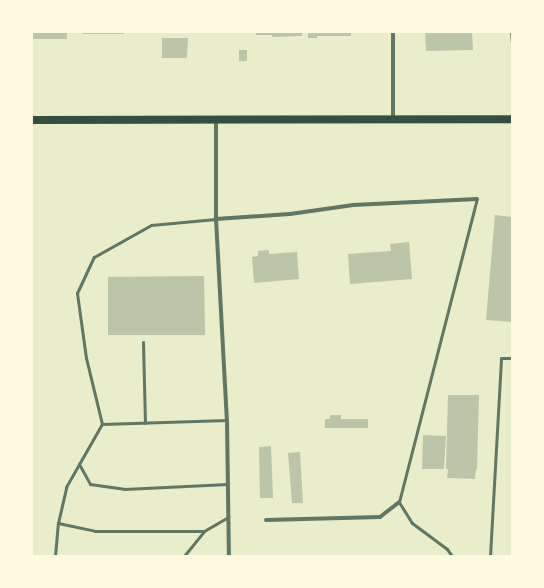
<!DOCTYPE html>
<html>
<head>
<meta charset="utf-8">
<style>
	body { margin:0 }
	#map { position:relative; width:544px; height:588px; overflow:hidden; background:#e9edc9; font-family:"Asap Condensed",sans-serif }
	div>[style] { position:absolute }
	[style*='--x'] { left:calc(var(--x)*1px); top:calc(var(--y)*1px); width:calc(var(--w)*1px); rotate:calc(var(--a)*1deg) }
	.building>* { inset:0; background:#bcc5a7 }
	.service>* { height:3px; margin:-1.5px; padding:0 1.5px; transform-origin:1.5px; border-radius:1.5px; background:#617663 }
	.minor>* { height:4px; margin:-2px; padding:0 2px; transform-origin:2px; border-radius:2px; background:#617663 }
	.secondary>* { height:8px; margin:-4px; padding:0 4px; transform-origin:4px; border-radius:4px; background:#344e41 }
	span { translate:-50% -50%; white-space:nowrap; text-align:center; line-height:1.15; -webkit-text-stroke:3px #fefae0; paint-order:stroke }
	.frame { position:absolute; inset:0; border:33px solid #fefae0; pointer-events:none }
</style>
</head>
<body>
<div id="map">
	<div class="building">
		<div style="clip-path:polygon(32px 32px,67px 32px,67px 39px,32px 39px)"></div>
		<div style="clip-path:polygon(82px 32px,124px 32px,124px 34px,82px 34px)"></div>
		<div style="clip-path:polygon(256px 32px,302px 32px,302px 36px,272px 37px,272px 35px,256px 35px)"></div>
		<div style="clip-path:polygon(308px 32px,351px 32px,351px 36px,317px 36px,317px 38px,308px 38px)"></div>
		<div style="clip-path:polygon(425px 32px,472px 32px,473px 50px,426px 51px)"></div>
		<div style="clip-path:polygon(162px 38px,188px 38px,187px 58px,162px 58px)"></div>
		<div style="clip-path:polygon(239px 50px,247px 50px,247px 61px,239px 61px)"></div>
		<div style="clip-path:polygon(495px 215px,512px 217px,512px 322px,486px 320px)"></div>
		<div style="clip-path:polygon(409px 242px,412px 279px,350px 284px,348px 254px,391px 251px,390px 244px)"></div>
		<div style="clip-path:polygon(269px 250px,269px 254px,297px 252px,299px 279px,254px 283px,252px 257px,258px 256px,258px 251px)"></div>
		<div style="clip-path:polygon(204px 276px,205px 335px,108px 335px,108px 277px)"></div>
		<div style="clip-path:polygon(448px 395px,479px 395px,477px 469px,476px 469px,475px 479px,447px 478px,448px 469px,446px 469px)"></div>
		<div style="clip-path:polygon(330px 415px,341px 415px,341px 419px,368px 419px,368px 428px,325px 428px,325px 419px,330px 419px)"></div>
		<div style="clip-path:polygon(423px 435px,446px 436px,444px 469px,422px 469px)"></div>
		<div style="clip-path:polygon(271px 446px,273px 498px,260px 498px,259px 447px)"></div>
		<div style="clip-path:polygon(300px 452px,303px 503px,292px 503px,288px 453px)"></div>
	</div>
	<div class="service">
		<div style="--x:511;--y:32;--w:11;--a:85"></div>
		<div style="--x:143;--y:342;--w:81;--a:88.6"></div>
		<div style="--x:102;--y:424;--w:125;--a:-1.8"></div>
		<div style="--x:79;--y:464;--w:23;--a:61"></div>
		<div style="--x:90;--y:484;--w:34;--a:8"></div>
		<div style="--x:124;--y:489;--w:104;--a:-2.8"></div>
		<div style="--x:58;--y:523;--w:38;--a:12"></div>
		<div style="--x:95;--y:531;--w:109;--a:0"></div>
		<div style="--x:55;--y:556;--w:33;--a:-85"></div>
		<div style="--x:58;--y:523;--w:37;--a:-77"></div>
		<div style="--x:66;--y:487;--w:73;--a:-60.3"></div>
		<div style="--x:102;--y:424;--w:68;--a:-103.6"></div>
		<div style="--x:86;--y:358;--w:66;--a:-97.9"></div>
		<div style="--x:77;--y:293;--w:40;--a:-65"></div>
		<div style="--x:94;--y:257;--w:65;--a:-29.3"></div>
		<div style="--x:151;--y:225;--w:65;--a:-5.3"></div>
		<div style="--x:184;--y:556;--w:32;--a:-51"></div>
		<div style="--x:204;--y:531;--w:28;--a:-30"></div>
		<div style="--x:452;--y:556;--w:9;--a:-126"></div>
		<div style="--x:447;--y:549;--w:44;--a:-143.4"></div>
		<div style="--x:412;--y:523;--w:25;--a:-122"></div>
		<div style="--x:399;--y:502;--w:313;--a:-75.6"></div>
		<div style="--x:490;--y:556;--w:198;--a:-86.8"></div>
		<div style="--x:501;--y:358;--w:11;--a:0"></div>
	</div>
	<div class="minor">
		<div style="--x:393;--y:120;--w:88;--a:-90"></div>
		<div style="--x:216;--y:121;--w:98;--a:90"></div>
		<div style="--x:216;--y:219;--w:201;--a:86.9"></div>
		<div style="--x:227;--y:420;--w:136;--a:89.2"></div>
		<div style="--x:216;--y:219;--w:74;--a:-3.9"></div>
		<div style="--x:290;--y:214;--w:64;--a:-8.1"></div>
		<div style="--x:353;--y:205;--w:124;--a:-2.8"></div>
		<div style="--x:266;--y:520;--w:114;--a:-1.5"></div>
		<div style="--x:380;--y:517;--w:24;--a:-38"></div>
	</div>
	<div class="secondary">
		<div style="--x:32;--y:120;--w:480;--a:-0.1"></div>
	</div>
	<div class="frame"></div>
</div>
</body>
</html>
